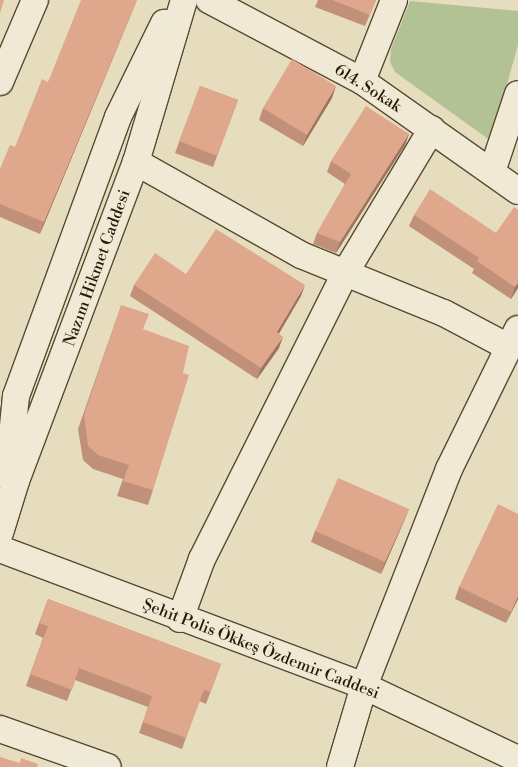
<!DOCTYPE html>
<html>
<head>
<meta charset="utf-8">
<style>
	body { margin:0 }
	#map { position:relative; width:518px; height:767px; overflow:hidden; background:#e6ddbe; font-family:"Libre Bodoni",serif }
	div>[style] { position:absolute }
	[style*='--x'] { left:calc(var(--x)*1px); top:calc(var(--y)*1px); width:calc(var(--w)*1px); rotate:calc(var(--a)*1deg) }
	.green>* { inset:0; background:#b2c294 }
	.roads { filter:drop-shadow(1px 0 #594931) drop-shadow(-1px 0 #594931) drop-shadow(0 1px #594931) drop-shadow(0 -1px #594931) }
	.minor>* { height:26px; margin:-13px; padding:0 13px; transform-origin:13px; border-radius:13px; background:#efe9d5 }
	.wall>* { inset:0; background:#c09078 }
	.shaded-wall>* { inset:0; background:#9c7561 }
	.building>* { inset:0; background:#dfa78b }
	span { translate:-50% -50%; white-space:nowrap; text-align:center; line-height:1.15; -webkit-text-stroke:4px #efe9d5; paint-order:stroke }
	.street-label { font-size:16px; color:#2a1802 }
</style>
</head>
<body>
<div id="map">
	<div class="green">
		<div style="clip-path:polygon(410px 1px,518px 11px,518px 45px,491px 141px,395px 72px,390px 62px,391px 49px)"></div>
	</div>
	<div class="roads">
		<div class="minor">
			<div style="--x:209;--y:0;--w:173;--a:27.9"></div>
			<div style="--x:362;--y:81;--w:191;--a:35.2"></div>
			<div style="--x:362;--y:81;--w:87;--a:-68.4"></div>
			<div style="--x:0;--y:82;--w:89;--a:-66.9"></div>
			<div style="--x:136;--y:162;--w:189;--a:29.4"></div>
			<div style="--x:301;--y:255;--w:154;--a:22.1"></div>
			<div style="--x:444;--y:313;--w:72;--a:28"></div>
			<div style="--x:492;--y:172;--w:82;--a:-71.6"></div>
			<div style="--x:8;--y:477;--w:81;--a:-84.4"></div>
			<div style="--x:16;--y:396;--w:297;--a:-69.9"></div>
			<div style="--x:118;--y:117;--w:105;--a:-63.9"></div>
			<div style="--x:0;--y:533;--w:54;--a:-72.9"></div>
			<div style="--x:16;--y:481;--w:341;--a:-69.4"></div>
			<div style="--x:136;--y:162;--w:169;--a:-73.5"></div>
			<div style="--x:0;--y:549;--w:389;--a:20.6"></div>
			<div style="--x:364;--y:686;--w:170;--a:25.4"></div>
			<div style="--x:180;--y:619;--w:64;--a:-69.9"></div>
			<div style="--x:202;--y:559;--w:320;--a:-63.4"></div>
			<div style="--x:345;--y:273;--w:168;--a:-58.9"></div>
			<div style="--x:0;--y:729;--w:114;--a:19.4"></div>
			<div style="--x:340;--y:767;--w:84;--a:-73.5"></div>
			<div style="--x:364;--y:686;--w:233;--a:-68.6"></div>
			<div style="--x:449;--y:469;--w:156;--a:-63.8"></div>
		</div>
	</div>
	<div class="wall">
		<div style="clip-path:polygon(137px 0,40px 234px,0 217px,0 169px,15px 147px,48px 82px)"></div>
		<div style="clip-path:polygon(318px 0,376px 0,365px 26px,315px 7px)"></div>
		<div style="clip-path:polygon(200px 86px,238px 100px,213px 167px,175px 153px)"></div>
		<div style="clip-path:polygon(332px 98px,303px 146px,259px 120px,263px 108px)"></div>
		<div style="clip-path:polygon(409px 134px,405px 145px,336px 253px,313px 244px,317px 233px,345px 184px,327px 172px,331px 161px)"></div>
		<div style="clip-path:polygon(518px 210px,518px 288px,511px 299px,472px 273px,474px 269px,409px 226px,414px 215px,496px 233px)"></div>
		<div style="clip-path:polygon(186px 274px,301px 296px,278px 334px,279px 348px,257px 379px,130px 296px,134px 285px)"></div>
		<div style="clip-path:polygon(116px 320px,143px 329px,153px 490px,148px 505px,117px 496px,123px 479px,93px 469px,83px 460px,78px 429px)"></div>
		<div style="clip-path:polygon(409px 509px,404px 521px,381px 574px,311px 542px,315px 531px)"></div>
		<div style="clip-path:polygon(518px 514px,518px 599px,506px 623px,455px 599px,459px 587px)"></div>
		<div style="clip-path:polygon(48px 599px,221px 664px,206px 704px,199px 701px,182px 749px,139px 733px,148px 707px,75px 680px,67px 701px,26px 686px,43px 638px,35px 634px)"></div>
	</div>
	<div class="shaded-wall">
		<div style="clip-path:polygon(137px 0,40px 234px,44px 222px)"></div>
		<div style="clip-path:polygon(336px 86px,332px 98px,303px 146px,307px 135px)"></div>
		<div style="clip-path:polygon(409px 134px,405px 145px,336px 253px,340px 242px)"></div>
		<div style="clip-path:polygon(518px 283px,518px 288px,511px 299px,515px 287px)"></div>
		<div style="clip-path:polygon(305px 285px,301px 296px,273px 344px,277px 332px)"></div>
		<div style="clip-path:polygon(283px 337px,279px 348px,257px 379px,261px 368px)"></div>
		<div style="clip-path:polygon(409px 509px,404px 521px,381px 574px,385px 562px)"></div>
		<div style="clip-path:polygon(518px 596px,518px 599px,506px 623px,511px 612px)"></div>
	</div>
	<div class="building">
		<div style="clip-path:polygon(0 0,4px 0,0 13px)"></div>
		<div style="clip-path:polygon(81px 0,137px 0,44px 222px,0 204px,0 169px,10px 145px,15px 147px,42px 79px,48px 82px)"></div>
		<div style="clip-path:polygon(332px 0,376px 0,370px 15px)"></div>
		<div style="clip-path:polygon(292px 59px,336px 86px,307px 135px,263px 108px)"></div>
		<div style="clip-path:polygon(200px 86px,238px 100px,217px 156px,179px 141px)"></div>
		<div style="clip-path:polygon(366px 106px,409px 134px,340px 242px,317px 233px,351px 174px,331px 161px)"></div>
		<div style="clip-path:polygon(430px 189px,496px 233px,514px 207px,518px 210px,518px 283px,515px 287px,477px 261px,479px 258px,414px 215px)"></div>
		<div style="clip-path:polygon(216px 229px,305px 285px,277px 332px,283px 337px,261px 368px,134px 285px,155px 253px,186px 274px)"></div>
		<div style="clip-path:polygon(121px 305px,149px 314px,143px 329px,189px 346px,183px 373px,189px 375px,153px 490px,123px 481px,129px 465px,98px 455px,88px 446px,84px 415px)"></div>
		<div style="clip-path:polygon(338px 478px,409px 509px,385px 562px,315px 531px)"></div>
		<div style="clip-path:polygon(498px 504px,518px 514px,518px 596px,511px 612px,459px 587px)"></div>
		<div style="clip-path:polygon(48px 599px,221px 664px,210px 692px,204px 690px,186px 738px,143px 722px,152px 696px,79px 668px,72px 690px,30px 674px,48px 626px,39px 623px)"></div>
		<div style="clip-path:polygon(0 757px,20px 763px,21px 758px,38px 764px,37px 767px,0 767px)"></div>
	</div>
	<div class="street-label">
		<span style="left:368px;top:88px;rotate:32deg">614. Sokak</span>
		<span style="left:97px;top:268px;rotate:-70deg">Nazım Hikmet Caddesi</span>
		<span style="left:261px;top:649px;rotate:21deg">Şehit Polis Ökkeş Özdemir Caddesi</span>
	</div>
</div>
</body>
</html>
